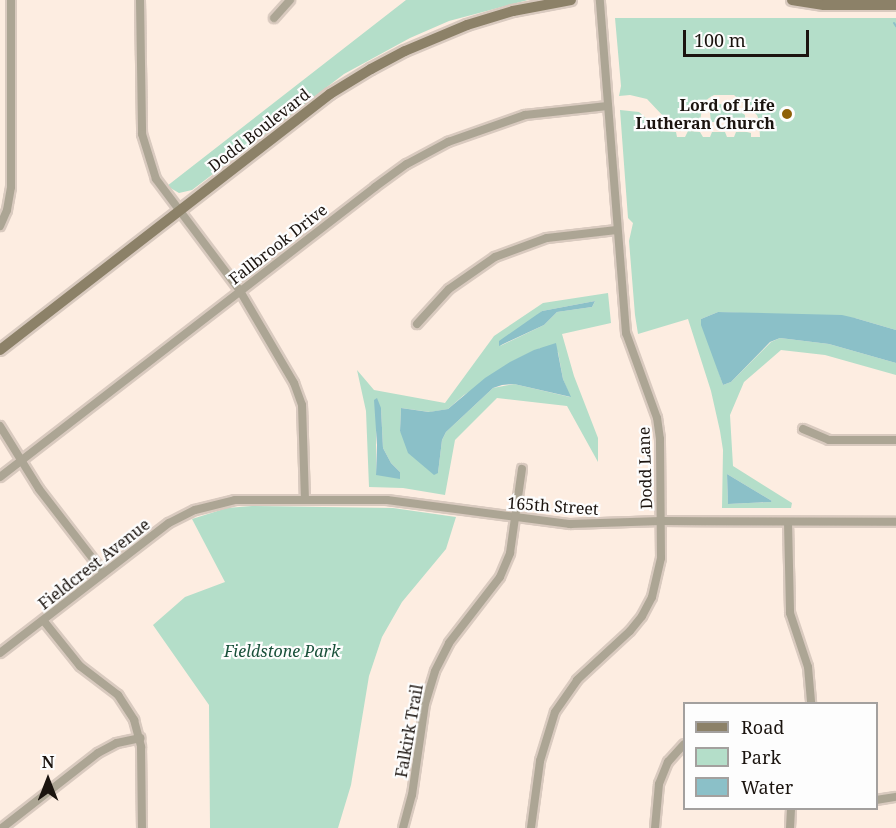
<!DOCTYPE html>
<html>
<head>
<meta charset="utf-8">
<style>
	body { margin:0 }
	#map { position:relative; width:896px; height:828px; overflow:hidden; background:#fdede1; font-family:"Noto Serif",serif }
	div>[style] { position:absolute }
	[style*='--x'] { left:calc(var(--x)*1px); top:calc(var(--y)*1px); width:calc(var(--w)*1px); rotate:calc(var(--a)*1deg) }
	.green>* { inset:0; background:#b4dec9 }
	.water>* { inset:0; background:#8bc0c8 }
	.stream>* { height:2px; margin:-1px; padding:0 1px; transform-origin:1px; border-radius:1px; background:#8bc0c8 }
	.roads { filter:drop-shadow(2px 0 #d9cabf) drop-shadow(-2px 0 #d9cabf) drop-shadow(0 2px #d9cabf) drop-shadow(0 -2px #d9cabf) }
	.street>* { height:8px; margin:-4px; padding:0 4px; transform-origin:4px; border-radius:4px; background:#aca594 }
	.secondary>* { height:10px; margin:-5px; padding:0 5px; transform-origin:5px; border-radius:5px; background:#8c8168 }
	.dots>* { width:16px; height:16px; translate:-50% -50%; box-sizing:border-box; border:3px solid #fdfdfd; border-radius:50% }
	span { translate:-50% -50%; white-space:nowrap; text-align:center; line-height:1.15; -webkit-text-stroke:4.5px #fdfdfd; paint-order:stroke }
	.poi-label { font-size:16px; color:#1b140f; font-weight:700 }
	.right { translate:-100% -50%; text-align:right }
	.street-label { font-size:16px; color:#1b140f }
	.park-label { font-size:16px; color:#19503a; font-style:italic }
	.legend { position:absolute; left:683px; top:702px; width:195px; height:108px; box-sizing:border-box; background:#fdfdfd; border:2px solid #a3a09e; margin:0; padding:8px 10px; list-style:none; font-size:18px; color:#1b140f }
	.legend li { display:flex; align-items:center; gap:12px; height:30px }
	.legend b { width:30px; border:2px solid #a3a09e }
	.north { position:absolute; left:18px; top:750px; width:60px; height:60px; -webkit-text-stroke:4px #fdfdfd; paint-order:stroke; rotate:0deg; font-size:16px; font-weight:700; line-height:24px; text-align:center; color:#1b140f }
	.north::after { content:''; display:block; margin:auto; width:21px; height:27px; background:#1b140f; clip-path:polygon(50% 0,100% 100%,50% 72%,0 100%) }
	.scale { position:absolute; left:683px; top:30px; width:126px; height:27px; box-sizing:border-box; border:3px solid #1b140f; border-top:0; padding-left:8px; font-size:18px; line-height:21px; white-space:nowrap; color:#1b140f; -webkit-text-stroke:4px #fdfdfd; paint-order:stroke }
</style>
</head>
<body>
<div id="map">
	<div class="green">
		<div style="clip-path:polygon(406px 0,528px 0,449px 21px,410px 38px,344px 74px,192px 190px,179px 193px,167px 186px)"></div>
		<div style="clip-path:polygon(evenodd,615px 18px,896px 18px,896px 330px,855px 318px,718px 312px,701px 319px,723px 385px,731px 382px,771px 342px,780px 338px,829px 344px,896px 363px,896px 375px,825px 355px,781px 350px,744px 382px,730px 415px,733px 466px,792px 503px,791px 508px,722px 508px,723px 450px,720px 431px,711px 391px,688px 319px,638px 334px,635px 315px,629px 241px,633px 223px,628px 218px,620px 110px,639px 112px,655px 126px,663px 131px,676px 132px,677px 137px,685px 137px,688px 131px,700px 132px,703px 137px,710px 137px,712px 132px,725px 132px,727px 137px,734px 137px,736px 132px,747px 132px,751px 133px,751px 137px,760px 137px,759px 121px,757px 115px,734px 95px,714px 95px,709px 98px,703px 103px,700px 121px,673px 122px,664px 117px,647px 99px,630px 95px,619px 96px,621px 86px,615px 18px,727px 474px,772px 501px,771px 502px,728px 504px,727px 474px)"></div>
		<div style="clip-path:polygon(729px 103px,745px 115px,745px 122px,711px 122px,710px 113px,715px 105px)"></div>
		<div style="clip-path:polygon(evenodd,608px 293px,611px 323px,562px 334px,574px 376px,598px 438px,598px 462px,567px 406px,497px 398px,455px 440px,445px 495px,403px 488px,369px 487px,366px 411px,357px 370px,374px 390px,445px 403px,494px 336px,543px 303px,608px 293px,595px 301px,592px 307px,557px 312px,544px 325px,500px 346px,542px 311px,595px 301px,608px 293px,540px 348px,558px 352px,563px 379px,570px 397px,514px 384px,493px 388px,446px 432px,442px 440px,438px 473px,400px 431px,401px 408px,430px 412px,448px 409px,464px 395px,540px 348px,608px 293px,381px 408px,383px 448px,391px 463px,400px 472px,376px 475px,376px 410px,381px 408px)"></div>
		<div style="clip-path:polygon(252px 506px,393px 508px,456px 517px,446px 549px,402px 602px,382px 637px,369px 676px,351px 785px,338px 828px,210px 828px,209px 705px,153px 625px,185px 597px,225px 582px,192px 519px,227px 508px)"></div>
	</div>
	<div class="water">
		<div style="clip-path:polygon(595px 301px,592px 307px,557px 312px,544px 325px,499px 346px,499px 341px,542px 311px)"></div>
		<div style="clip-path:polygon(718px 312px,842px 315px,855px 318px,896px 330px,896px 363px,829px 344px,780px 338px,770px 342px,731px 382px,723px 385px,701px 325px,701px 319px)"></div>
		<div style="clip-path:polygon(556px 343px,563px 379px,571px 397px,514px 384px,502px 385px,493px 388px,446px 432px,442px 440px,438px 473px,434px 475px,408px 453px,400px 431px,401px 408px,429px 412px,448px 409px,485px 378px,510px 362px,534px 350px)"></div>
		<div style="clip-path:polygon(377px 398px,381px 408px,383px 448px,391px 463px,400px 472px,400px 479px,376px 475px,377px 445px,374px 400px)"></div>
		<div style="clip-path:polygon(727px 474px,772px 501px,771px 502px,728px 504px)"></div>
	</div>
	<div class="stream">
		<div style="--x:894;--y:23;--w:4;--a:56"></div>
	</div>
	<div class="roads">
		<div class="street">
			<div style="--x:140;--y:0;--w:134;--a:89.1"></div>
			<div style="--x:142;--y:134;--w:47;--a:72.7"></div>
			<div style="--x:156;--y:179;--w:140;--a:53.1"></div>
			<div style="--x:240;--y:291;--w:107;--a:59.6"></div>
			<div style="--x:294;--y:383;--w:23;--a:70"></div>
			<div style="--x:302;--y:405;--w:95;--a:88.2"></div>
			<div style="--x:274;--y:18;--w:24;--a:-48"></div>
			<div style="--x:0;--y:226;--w:17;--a:-66"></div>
			<div style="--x:7;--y:210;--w:23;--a:-80"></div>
			<div style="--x:11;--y:187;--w:187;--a:-90"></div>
			<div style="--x:417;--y:324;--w:47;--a:-47.6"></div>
			<div style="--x:449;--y:289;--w:56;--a:-34.8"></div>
			<div style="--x:495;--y:257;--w:55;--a:-20.1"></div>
			<div style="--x:547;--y:238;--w:70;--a:-6.5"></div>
			<div style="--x:0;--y:426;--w:74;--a:58.2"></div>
			<div style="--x:39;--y:489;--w:106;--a:52.3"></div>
			<div style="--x:803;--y:429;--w:28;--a:23"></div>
			<div style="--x:829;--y:440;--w:67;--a:0"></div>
			<div style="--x:0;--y:477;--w:474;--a:-37.7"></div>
			<div style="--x:375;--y:187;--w:39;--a:-36"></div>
			<div style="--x:407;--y:164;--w:47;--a:-28.2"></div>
			<div style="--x:448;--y:142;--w:82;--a:-19.3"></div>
			<div style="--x:525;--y:115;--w:83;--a:-6.2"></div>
			<div style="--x:788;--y:522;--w:91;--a:88.7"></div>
			<div style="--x:790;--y:613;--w:57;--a:71.6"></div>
			<div style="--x:808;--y:667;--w:37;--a:85"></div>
			<div style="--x:43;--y:620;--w:59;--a:51.2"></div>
			<div style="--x:80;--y:666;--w:48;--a:37.3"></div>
			<div style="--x:118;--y:695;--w:30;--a:57"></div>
			<div style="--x:134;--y:720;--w:28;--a:75"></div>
			<div style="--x:141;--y:747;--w:81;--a:89.3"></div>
			<div style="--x:0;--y:653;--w:213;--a:-37.6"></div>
			<div style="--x:169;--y:523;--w:29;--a:-27"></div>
			<div style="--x:195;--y:510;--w:41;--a:-14"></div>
			<div style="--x:235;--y:500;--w:152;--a:0"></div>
			<div style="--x:387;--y:500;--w:185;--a:7.5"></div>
			<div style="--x:570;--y:524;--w:91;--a:-1.9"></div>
			<div style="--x:661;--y:521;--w:235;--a:0.2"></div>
			<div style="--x:876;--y:800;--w:20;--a:-9"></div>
			<div style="--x:2;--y:828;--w:122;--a:-38"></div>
			<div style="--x:98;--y:753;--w:21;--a:-28"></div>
			<div style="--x:117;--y:743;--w:24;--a:-12"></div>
			<div style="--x:403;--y:828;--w:34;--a:-75"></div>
			<div style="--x:412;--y:795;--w:92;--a:-81.9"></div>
			<div style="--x:425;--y:704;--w:34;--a:-73"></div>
			<div style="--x:435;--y:671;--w:31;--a:-63"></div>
			<div style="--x:449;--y:643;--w:83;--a:-52.3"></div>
			<div style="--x:500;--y:577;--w:26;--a:-67"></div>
			<div style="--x:510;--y:553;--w:85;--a:-81.9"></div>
			<div style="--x:531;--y:828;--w:68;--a:-82.3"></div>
			<div style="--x:540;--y:761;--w:51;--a:-73"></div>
			<div style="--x:555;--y:712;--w:39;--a:-55"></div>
			<div style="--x:577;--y:680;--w:72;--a:-42.8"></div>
			<div style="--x:630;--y:631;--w:19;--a:-51"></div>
			<div style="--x:642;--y:616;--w:21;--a:-62"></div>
			<div style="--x:652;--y:597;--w:40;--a:-77"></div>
			<div style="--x:661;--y:558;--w:119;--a:-90.5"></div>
			<div style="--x:660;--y:439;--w:21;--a:-98"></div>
			<div style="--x:657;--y:418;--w:90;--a:-110"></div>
			<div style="--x:626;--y:333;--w:334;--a:-94.5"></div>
			<div style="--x:655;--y:828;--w:44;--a:-84.8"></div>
			<div style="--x:659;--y:784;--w:24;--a:-68"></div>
			<div style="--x:668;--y:762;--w:24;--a:-48"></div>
			<div style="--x:790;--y:828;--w:20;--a:-87"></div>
		</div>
		<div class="secondary">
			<div style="--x:792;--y:0;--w:32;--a:9"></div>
			<div style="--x:824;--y:5;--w:72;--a:0"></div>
			<div style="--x:0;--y:350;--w:418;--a:-37.8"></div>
			<div style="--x:330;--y:94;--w:48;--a:-31.4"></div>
			<div style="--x:371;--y:69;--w:38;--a:-28"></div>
			<div style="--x:405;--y:51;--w:67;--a:-22.8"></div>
			<div style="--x:467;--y:25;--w:48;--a:-16.9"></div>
			<div style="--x:513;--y:11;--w:59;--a:-10.7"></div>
		</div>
	</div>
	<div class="dots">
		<div style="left:787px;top:114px;background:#8e6008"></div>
	</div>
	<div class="poi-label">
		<span class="right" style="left:775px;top:114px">Lord of Life<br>Lutheran Church</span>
	</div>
	<div class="street-label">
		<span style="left:259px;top:130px;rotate:-38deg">Dodd Boulevard</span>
		<span style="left:278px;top:244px;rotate:-38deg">Fallbrook Drive</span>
		<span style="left:645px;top:468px;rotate:-92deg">Dodd Lane</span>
		<span style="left:553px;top:506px;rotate:4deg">165th Street</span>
		<span style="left:94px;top:564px;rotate:-38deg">Fieldcrest Avenue</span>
		<span style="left:409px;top:731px;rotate:-80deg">Falkirk Trail</span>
	</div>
	<div class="park-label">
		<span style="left:282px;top:651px">Fieldstone Park</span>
	</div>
	<ul class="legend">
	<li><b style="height:8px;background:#8c8168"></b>Road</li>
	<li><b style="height:16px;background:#b4dec9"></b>Park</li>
	<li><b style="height:16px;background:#8bc0c8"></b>Water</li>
	</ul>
	<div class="north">N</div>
	<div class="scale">100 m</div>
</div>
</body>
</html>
